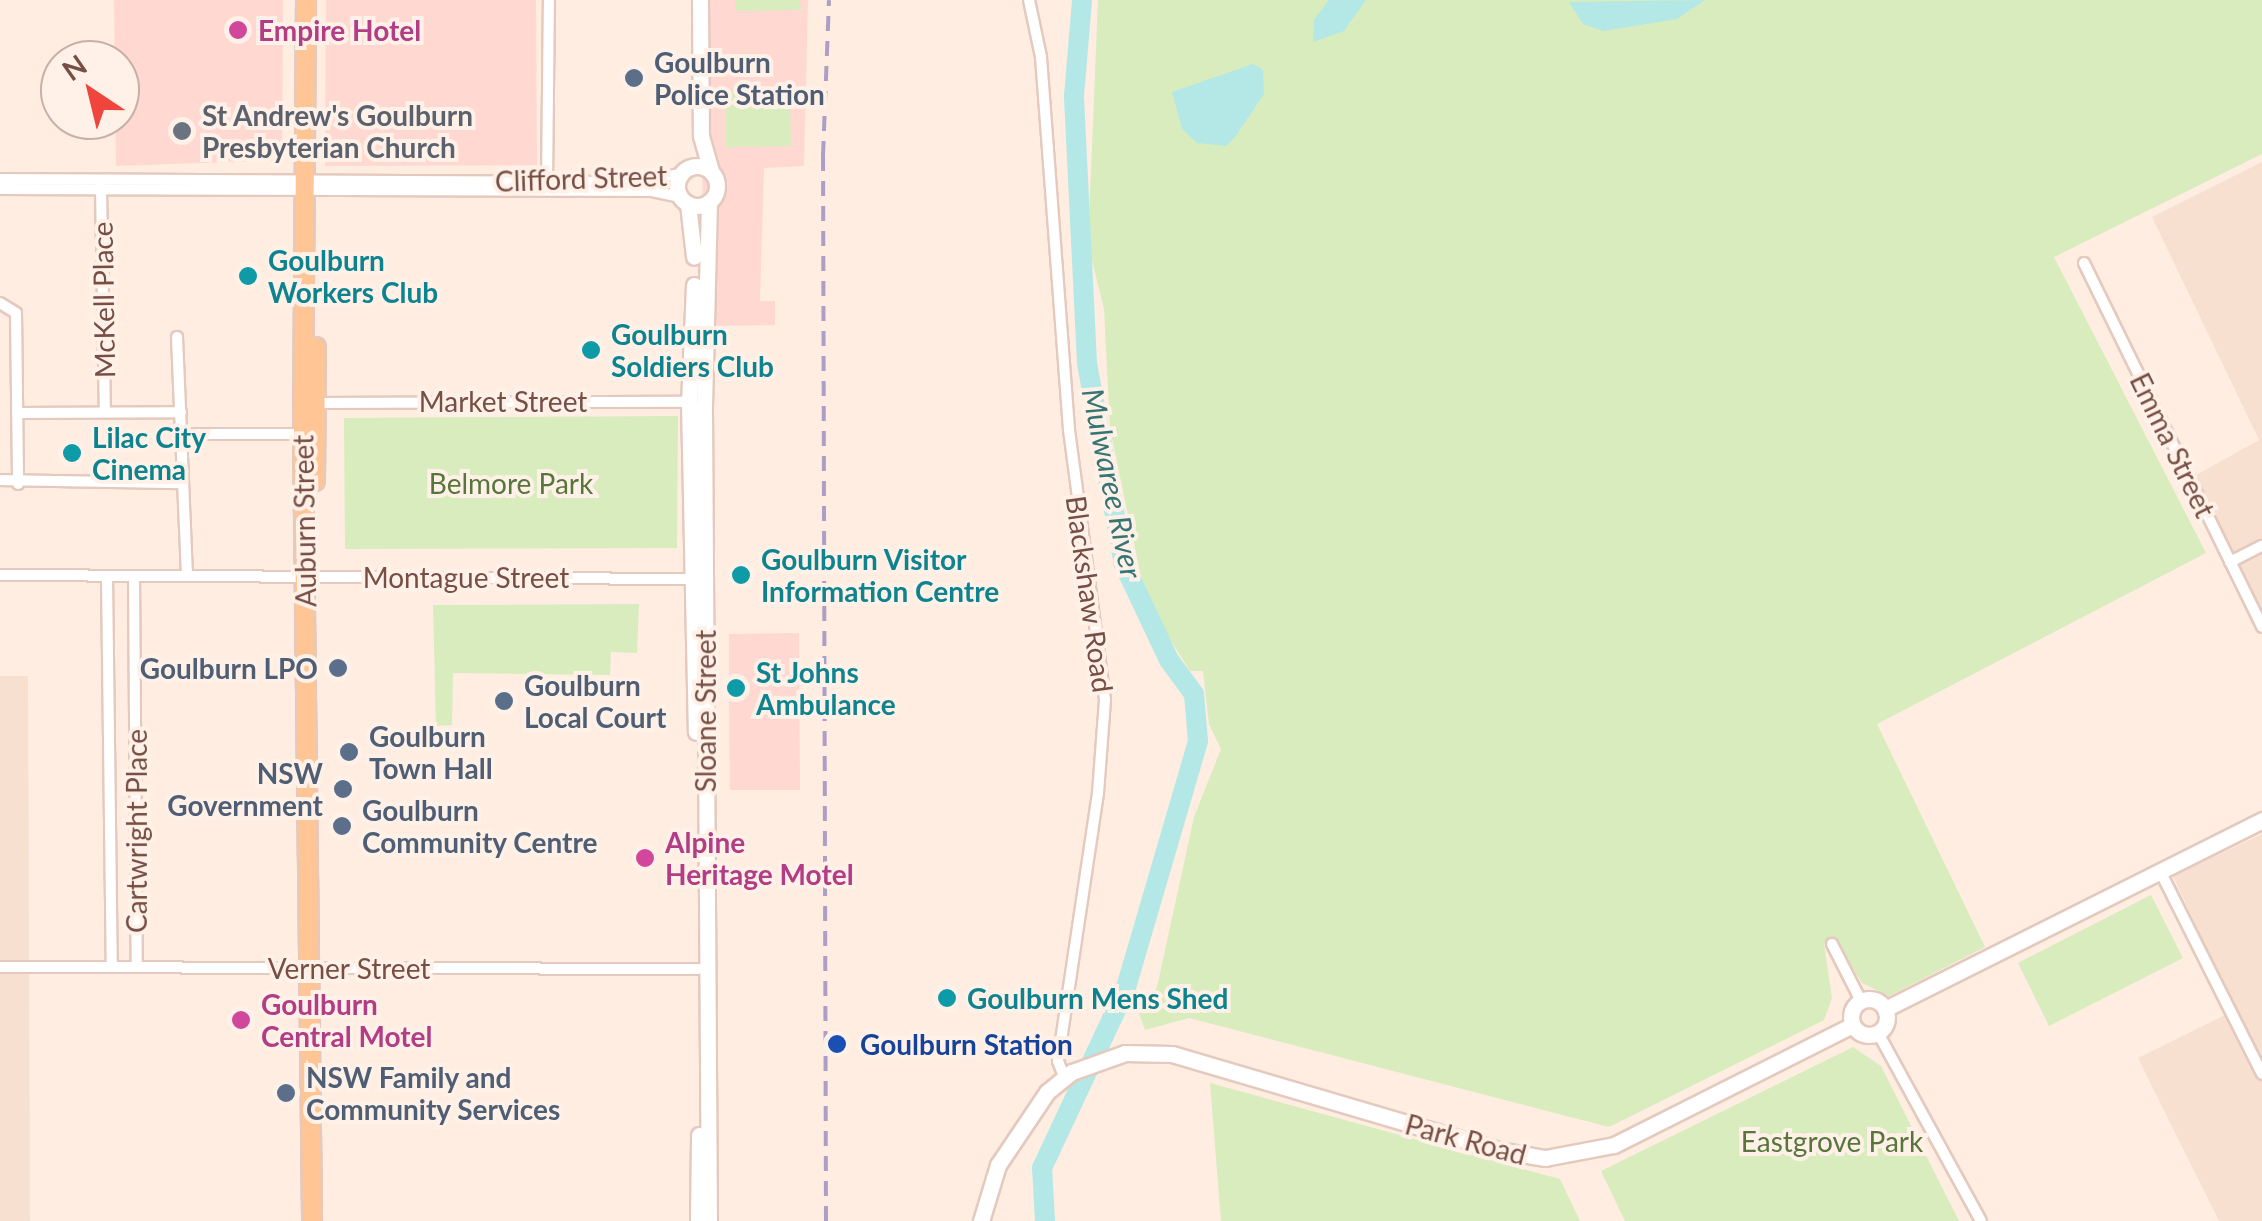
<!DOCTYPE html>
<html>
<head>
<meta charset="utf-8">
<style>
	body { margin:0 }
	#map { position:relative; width:2262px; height:1221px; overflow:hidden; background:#feede0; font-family:Lato,sans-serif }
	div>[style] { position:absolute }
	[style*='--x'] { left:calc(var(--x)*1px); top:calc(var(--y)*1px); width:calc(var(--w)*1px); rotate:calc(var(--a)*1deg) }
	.residential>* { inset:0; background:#f8e0d1 }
	.commercial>* { inset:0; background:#ffd8d2 }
	.green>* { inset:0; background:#d8ecbe }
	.water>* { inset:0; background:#b3e8e6 }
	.river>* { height:20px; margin:-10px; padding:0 10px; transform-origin:10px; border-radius:10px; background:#b3e8e6 }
	.roads { filter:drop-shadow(2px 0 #e4c9be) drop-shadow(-2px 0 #e4c9be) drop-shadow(0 2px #e4c9be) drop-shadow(0 -2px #e4c9be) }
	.street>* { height:10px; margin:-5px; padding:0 5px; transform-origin:5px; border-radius:5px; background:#fff }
	.secondary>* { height:15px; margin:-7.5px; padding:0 7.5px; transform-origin:7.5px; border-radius:7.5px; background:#fff }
	.secondary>.ring { margin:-7.5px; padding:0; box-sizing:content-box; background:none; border:15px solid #fff; border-radius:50% }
	.primary>* { height:18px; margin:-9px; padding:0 9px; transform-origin:9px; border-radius:9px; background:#ffc595 }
	.rail>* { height:4px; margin-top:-2px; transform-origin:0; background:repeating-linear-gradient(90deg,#ad9ec7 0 15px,transparent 0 25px) }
	.dots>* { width:28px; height:28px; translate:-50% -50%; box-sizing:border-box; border:5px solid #fff1e7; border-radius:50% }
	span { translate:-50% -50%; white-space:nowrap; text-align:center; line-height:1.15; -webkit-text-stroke:8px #fff1e7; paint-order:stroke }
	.hotel-label { font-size:28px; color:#b23c85; font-weight:700 }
	.left { translate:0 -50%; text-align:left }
	.service-label { font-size:28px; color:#4e5e75; font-weight:700 }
	.right { translate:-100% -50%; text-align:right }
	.worship-label { font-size:28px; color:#5b616d; font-weight:700 }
	.street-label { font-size:28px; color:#764e46 }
	.culture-label { font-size:28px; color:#0d838f; font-weight:700 }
	.park-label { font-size:28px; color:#57763b }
	.transit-label { font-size:28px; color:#164399; font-weight:700 }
	.water-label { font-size:30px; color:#367574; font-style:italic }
	.north { position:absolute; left:40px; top:40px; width:100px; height:100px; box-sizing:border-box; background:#fff1e7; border:2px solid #c8b0a7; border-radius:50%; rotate:325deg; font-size:28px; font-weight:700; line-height:40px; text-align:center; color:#764e46 }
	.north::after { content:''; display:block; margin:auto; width:35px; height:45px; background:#f0453c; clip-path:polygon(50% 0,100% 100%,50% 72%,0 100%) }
</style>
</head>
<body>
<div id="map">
	<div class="residential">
		<div style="clip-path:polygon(2262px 162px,2262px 614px,2189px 479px,2259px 440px,2152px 217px)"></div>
		<div style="clip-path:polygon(0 676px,28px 676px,30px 1221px,0 1221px)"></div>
		<div style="clip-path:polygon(2262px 834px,2262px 1221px,2219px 1221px,2138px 1058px,2235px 1010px,2173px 876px)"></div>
	</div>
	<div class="commercial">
		<div style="clip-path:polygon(114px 0,283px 0,282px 160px,116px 166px)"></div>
		<div style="clip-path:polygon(326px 0,536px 0,537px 165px,325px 166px)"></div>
		<div style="clip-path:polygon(700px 0,808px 0,804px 166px,764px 168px,760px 301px,775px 301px,775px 325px,704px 326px)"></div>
		<div style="clip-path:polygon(799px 633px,800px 790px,730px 790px,729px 701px,743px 700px,743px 676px,729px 676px,729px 634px)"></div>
	</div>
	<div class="green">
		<div style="clip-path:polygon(735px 0,800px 0,801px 10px,735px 11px)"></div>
		<div style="clip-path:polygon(1098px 0,2262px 0,2262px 154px,2054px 257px,2206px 553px,1877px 724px,1985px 947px,1889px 996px,1862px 983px,1835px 939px,1824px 944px,1832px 998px,1824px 1020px,1609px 1127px,1189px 1018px,1145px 1030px,1138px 1011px,1157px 987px,1194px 817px,1221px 749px,1209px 724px,1203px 671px,1190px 671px,1146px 601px,1110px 429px,1104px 309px,1088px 244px)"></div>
		<div style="clip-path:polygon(790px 90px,791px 146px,726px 147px,726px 91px)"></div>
		<div style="clip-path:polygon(678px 416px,677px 548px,345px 549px,344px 418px)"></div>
		<div style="clip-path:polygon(639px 604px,637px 653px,611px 652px,610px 675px,453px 673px,452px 725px,436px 726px,433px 605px)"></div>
		<div style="clip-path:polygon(2151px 895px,2183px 958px,2049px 1026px,2018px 963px)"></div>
		<div style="clip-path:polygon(1853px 1047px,1881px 1066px,1959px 1221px,1625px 1221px,1601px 1171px)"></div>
		<div style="clip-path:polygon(1210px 1083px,1560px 1179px,1580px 1221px,1221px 1221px)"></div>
	</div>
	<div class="water">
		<div style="clip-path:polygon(1329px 0,1366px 0,1344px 31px,1313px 42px,1314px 20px)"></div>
		<div style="clip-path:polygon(1705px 0,1677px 19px,1603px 31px,1583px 24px,1569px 2px)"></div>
		<div style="clip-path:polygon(1253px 64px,1263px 70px,1264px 94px,1235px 137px,1226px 146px,1197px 143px,1182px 129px,1172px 92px)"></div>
	</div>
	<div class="river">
		<div style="--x:1045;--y:1221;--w:53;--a:-93.2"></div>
		<div style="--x:1042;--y:1168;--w:195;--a:-64.9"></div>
		<div style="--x:1125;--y:991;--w:260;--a:-73.7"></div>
		<div style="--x:1198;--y:741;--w:47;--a:-94.9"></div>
		<div style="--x:1194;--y:694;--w:42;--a:-126.3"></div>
		<div style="--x:1169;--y:660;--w:105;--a:-115.3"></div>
		<div style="--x:1124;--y:565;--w:205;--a:-100.4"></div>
		<div style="--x:1087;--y:363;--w:267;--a:-92.8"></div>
		<div style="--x:1074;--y:96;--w:96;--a:-85.2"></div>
	</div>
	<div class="roads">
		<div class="street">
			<div style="--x:1029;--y:0;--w:58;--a:78.1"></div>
			<div style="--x:1041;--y:57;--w:374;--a:85.7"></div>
			<div style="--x:1069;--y:430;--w:272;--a:82.4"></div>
			<div style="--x:1105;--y:700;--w:93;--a:94.3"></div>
			<div style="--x:1098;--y:793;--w:271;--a:98.5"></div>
			<div style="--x:1058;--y:1061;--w:17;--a:69"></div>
			<div style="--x:0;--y:179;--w:621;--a:0.28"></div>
			<div style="--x:621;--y:182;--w:62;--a:-7.5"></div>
			<div style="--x:547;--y:184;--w:184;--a:-89.4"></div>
			<div style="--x:101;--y:188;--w:224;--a:89"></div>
			<div style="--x:0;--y:189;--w:652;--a:0.18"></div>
			<div style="--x:652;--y:191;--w:30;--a:12"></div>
			<div style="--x:2084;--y:263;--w:405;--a:63.9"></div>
			<div style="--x:0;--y:303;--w:19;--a:32"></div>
			<div style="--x:16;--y:313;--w:171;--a:89.3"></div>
			<div style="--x:177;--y:337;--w:238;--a:87.6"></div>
			<div style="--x:316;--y:403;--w:373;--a:-0.2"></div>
			<div style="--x:17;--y:413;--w:164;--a:-0.3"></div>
			<div style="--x:182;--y:434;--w:121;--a:0"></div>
			<div style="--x:0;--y:480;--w:179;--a:1"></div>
			<div style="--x:2230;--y:562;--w:36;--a:-27"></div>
			<div style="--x:0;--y:575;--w:692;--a:0.33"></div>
			<div style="--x:107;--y:576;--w:391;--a:89.3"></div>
			<div style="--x:134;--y:576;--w:391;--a:89.6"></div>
			<div style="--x:2160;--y:871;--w:227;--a:63.3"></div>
			<div style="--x:1832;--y:944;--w:64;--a:63"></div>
			<div style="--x:0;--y:967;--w:698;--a:0.16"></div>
			<div style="--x:1878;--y:1033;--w:214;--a:61.3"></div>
		</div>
		<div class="secondary">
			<div style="--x:700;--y:0;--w:136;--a:89.6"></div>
			<div style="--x:701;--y:136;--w:37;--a:74"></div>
			<div class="ring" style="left:677px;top:166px;width:25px;height:25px"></div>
			<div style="--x:709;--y:202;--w:207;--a:91.4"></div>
			<div style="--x:704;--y:409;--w:812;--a:89.65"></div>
			<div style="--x:688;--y:204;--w:53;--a:83.5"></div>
			<div style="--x:694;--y:285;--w:117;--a:92.4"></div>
			<div style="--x:689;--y:402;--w:330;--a:88.8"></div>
			<div class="ring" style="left:1851px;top:999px;width:21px;height:21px"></div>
			<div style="--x:1885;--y:1009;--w:422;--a:-26.6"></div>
			<div style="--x:698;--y:1221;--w:86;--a:-89.3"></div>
			<div style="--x:981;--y:1221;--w:59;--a:-73.1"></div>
			<div style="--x:998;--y:1165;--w:88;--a:-56.1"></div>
			<div style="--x:1047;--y:1092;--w:32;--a:-39"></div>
			<div style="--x:1072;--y:1072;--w:56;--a:-19.7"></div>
			<div style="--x:1125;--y:1053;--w:47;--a:1.2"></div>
			<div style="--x:1172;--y:1054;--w:340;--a:16.4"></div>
			<div style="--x:1498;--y:1150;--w:48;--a:9.7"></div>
			<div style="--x:1545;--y:1158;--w:70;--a:-10.7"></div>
			<div style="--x:1614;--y:1145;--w:267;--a:-26.7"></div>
		</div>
		<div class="primary">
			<div style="--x:306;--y:0;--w:434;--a:90.4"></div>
			<div style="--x:303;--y:434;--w:787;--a:89.34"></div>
			<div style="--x:315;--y:481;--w:134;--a:-89.6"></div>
		</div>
	</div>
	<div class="rail">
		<div style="--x:826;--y:1221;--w:1065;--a:-90.16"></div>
		<div style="--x:823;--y:156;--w:156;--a:-87.8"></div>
	</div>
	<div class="dots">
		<div style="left:238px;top:30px;background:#d1479c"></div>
		<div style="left:634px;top:78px;background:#5c6f8a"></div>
		<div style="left:182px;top:131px;background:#6b7280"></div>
		<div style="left:248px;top:276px;background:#0f9aa8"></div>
		<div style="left:591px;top:350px;background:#0f9aa8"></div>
		<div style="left:72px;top:453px;background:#0f9aa8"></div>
		<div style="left:741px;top:575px;background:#0f9aa8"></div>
		<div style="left:338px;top:668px;background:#5c6f8a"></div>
		<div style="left:736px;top:688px;background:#0f9aa8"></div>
		<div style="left:504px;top:701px;background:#5c6f8a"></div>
		<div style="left:349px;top:752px;background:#5c6f8a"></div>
		<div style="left:343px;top:789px;background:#5c6f8a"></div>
		<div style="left:342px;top:826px;background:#5c6f8a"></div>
		<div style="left:645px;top:858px;background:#d1479c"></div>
		<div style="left:947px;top:998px;background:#0f9aa8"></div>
		<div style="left:241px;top:1020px;background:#d1479c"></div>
		<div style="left:837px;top:1044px;background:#1a4fb4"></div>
		<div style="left:286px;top:1093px;background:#5c6f8a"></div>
	</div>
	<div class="hotel-label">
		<span class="left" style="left:258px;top:30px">Empire Hotel</span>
		<span class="left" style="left:665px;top:858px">Alpine<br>Heritage Motel</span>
		<span class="left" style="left:261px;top:1020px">Goulburn<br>Central Motel</span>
	</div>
	<div class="service-label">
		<span class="left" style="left:654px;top:78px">Goulburn<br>Police Station</span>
		<span class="right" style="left:318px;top:668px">Goulburn LPO</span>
		<span class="left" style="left:524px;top:701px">Goulburn<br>Local Court</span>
		<span class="left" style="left:369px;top:752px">Goulburn<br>Town Hall</span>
		<span class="right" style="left:323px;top:789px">NSW<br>Government</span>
		<span class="left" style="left:362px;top:826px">Goulburn<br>Community Centre</span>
		<span class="left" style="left:306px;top:1093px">NSW Family and<br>Community Services</span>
	</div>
	<div class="worship-label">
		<span class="left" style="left:202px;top:131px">St Andrew's Goulburn<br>Presbyterian Church</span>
	</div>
	<div class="street-label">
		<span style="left:581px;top:178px;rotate:-2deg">Clifford Street</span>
		<span style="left:103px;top:300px;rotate:-91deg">McKell Place</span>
		<span style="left:503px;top:401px">Market Street</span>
		<span style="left:2173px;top:445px;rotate:64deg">Emma Street</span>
		<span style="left:304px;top:521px;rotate:-91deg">Auburn Street</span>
		<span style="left:466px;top:577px">Montague Street</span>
		<span style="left:1090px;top:594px;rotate:82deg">Blackshaw Road</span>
		<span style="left:705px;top:711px;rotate:-90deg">Sloane Street</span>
		<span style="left:136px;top:831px;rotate:-90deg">Cartwright Place</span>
		<span style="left:349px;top:968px">Verner Street</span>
		<span style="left:1466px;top:1139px;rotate:15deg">Park Road</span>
	</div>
	<div class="culture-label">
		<span class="left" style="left:268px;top:276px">Goulburn<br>Workers Club</span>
		<span class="left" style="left:611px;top:350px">Goulburn<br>Soldiers Club</span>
		<span class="left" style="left:92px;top:453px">Lilac City<br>Cinema</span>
		<span class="left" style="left:761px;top:575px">Goulburn Visitor<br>Information Centre</span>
		<span class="left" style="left:756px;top:688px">St Johns<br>Ambulance</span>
		<span class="left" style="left:967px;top:998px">Goulburn Mens Shed</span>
	</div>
	<div class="park-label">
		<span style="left:511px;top:483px">Belmore Park</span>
		<span style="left:1832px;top:1141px">Eastgrove Park</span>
	</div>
	<div class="transit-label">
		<span class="left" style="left:860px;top:1044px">Goulburn Station</span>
	</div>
	<div class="water-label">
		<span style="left:1113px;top:483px;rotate:78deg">Mulwaree River</span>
	</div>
	<div class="north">N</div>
</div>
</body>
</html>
